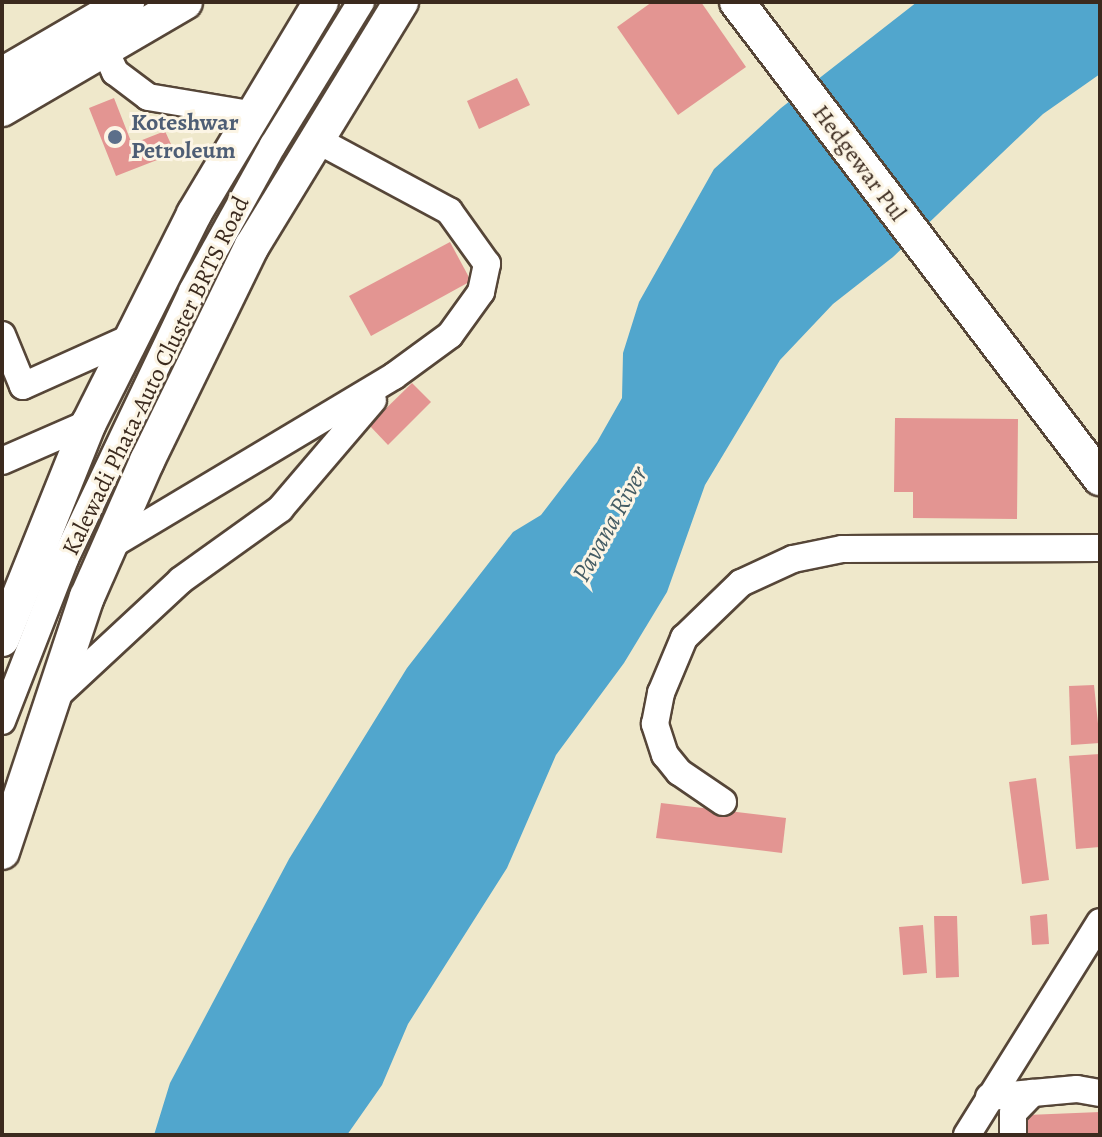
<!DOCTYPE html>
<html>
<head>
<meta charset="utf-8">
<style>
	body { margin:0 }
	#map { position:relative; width:1102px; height:1137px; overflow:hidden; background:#efe8cb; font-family:Alegreya,serif }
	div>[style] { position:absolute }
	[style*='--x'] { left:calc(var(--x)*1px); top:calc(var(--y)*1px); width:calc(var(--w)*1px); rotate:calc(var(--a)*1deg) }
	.water>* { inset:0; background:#51a6cd }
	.building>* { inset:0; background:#e39592 }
	.roads { filter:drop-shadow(2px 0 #564638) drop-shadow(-2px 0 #564638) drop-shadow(0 2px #564638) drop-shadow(0 -2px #564638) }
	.minor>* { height:26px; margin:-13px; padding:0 13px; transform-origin:13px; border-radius:13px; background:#fff }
	.major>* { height:34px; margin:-17px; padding:0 17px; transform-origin:17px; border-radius:17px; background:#fff }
	.dots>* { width:22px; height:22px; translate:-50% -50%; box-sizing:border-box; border:4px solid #fcf5e5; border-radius:50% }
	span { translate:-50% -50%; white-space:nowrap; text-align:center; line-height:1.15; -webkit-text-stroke:6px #fcf5e5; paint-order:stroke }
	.service-label { font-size:24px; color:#4e5e75; font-weight:700 }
	.left { translate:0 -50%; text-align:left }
	.street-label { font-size:24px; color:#3b2a1e }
	.water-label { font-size:26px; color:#445c64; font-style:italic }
	.frame { position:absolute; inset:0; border:4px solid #3b2a1e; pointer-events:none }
</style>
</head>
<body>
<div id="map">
	<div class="water">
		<div style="clip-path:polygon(917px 2px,1100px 2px,1100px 74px,1043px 114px,893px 257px,833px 304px,780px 360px,705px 485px,667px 592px,624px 663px,556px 755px,507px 868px,408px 1024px,382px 1085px,347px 1135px,154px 1135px,170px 1083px,289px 859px,407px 668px,513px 532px,541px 515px,597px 442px,622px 398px,623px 353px,639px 302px,714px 169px,781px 108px)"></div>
	</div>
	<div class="building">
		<div style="clip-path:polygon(652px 2px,701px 2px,746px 67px,678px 115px,617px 27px)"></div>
		<div style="clip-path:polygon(517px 78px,530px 105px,479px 129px,467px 101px)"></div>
		<div style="clip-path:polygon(114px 98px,132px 144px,165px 131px,175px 153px,116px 176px,89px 108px)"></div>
		<div style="clip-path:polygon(450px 242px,471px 281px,371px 336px,349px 296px)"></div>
		<div style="clip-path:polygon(412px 383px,431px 402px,388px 445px,369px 425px)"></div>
		<div style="clip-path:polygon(895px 418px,1018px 419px,1017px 519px,913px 518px,913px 492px,894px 492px)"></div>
		<div style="clip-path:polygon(1094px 685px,1100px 743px,1071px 745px,1069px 686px)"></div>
		<div style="clip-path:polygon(1100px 754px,1100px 847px,1076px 849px,1069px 756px)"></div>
		<div style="clip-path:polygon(1036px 778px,1049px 880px,1022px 884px,1009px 782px)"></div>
		<div style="clip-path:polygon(661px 803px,786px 818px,782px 853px,656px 838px)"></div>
		<div style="clip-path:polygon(1047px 914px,1049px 944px,1032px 945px,1030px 916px)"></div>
		<div style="clip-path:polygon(934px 916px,957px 916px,959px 977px,936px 978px)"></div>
		<div style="clip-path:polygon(923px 925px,927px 973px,903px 975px,899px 927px)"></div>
		<div style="clip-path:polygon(1100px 1112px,1100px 1135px,1027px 1135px,1027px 1115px)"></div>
	</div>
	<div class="roads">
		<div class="minor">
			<div style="--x:97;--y:33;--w:43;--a:65.2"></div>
			<div style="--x:115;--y:72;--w:41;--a:37.1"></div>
			<div style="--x:148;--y:97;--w:109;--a:9.5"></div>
			<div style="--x:2;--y:335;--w:55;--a:67.6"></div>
			<div style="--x:23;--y:386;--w:120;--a:-24.2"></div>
			<div style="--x:2;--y:461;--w:95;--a:-23.6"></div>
			<div style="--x:110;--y:546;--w:331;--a:-30.9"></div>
			<div style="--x:394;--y:376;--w:69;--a:-36.2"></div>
			<div style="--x:450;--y:335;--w:53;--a:-54.2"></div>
			<div style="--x:481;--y:292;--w:29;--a:-78"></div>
			<div style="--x:487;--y:264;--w:65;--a:-125.6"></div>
			<div style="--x:449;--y:211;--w:150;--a:-151.7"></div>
			<div style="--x:52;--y:700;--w:176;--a:-42.9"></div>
			<div style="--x:181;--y:580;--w:122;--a:-35.6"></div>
			<div style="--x:280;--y:509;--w:143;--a:-49.5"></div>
			<div style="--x:2;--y:721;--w:174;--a:-68.7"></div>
			<div style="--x:65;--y:559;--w:297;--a:-64.6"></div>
			<div style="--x:192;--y:291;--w:167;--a:-61"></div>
			<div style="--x:273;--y:145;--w:168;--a:-58.4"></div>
			<div style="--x:723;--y:802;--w:53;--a:-145.7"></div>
			<div style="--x:679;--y:772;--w:22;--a:-129"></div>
			<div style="--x:665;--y:755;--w:33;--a:-108"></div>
			<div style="--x:655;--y:724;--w:32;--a:-79"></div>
			<div style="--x:661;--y:693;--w:60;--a:-67.3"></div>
			<div style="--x:684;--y:638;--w:79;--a:-44"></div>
			<div style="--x:741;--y:583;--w:57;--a:-24.8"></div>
			<div style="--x:793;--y:559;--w:50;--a:-11.5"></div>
			<div style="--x:842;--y:549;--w:258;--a:-0.2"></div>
			<div style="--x:989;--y:1097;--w:88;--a:-5.2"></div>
			<div style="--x:1077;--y:1089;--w:23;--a:10"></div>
			<div style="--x:967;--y:1135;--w:251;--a:-58"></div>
			<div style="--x:1013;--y:1135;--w:22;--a:-90"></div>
			<div style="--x:1013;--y:1113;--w:28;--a:-46"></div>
		</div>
		<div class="major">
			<div style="--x:737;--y:2;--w:599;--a:52.67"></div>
			<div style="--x:2;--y:75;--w:145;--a:-30.3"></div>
			<div style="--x:2;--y:109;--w:212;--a:-30.3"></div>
			<div style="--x:2;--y:639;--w:233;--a:-68.1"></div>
			<div style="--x:89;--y:423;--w:234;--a:-63.3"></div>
			<div style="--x:194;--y:214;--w:247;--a:-59.1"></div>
			<div style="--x:2;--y:852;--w:269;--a:-71.6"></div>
			<div style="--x:87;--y:597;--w:149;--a:-66.2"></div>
			<div style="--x:147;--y:461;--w:239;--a:-64"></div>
			<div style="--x:252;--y:246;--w:286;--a:-58.6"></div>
		</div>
	</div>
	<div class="dots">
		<div style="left:115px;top:137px;background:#5c6f8a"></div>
	</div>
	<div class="service-label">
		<span class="left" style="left:131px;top:137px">Koteshwar<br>Petroleum</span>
	</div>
	<div class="street-label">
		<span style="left:859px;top:163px;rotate:53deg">Hedgewar Pul</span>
		<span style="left:156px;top:376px;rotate:-64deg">Kalewadi Phata-Auto Cluster BRTS Road</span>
	</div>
	<div class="water-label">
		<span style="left:610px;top:524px;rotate:-61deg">Pavana River</span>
	</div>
	<div class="frame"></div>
</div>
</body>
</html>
